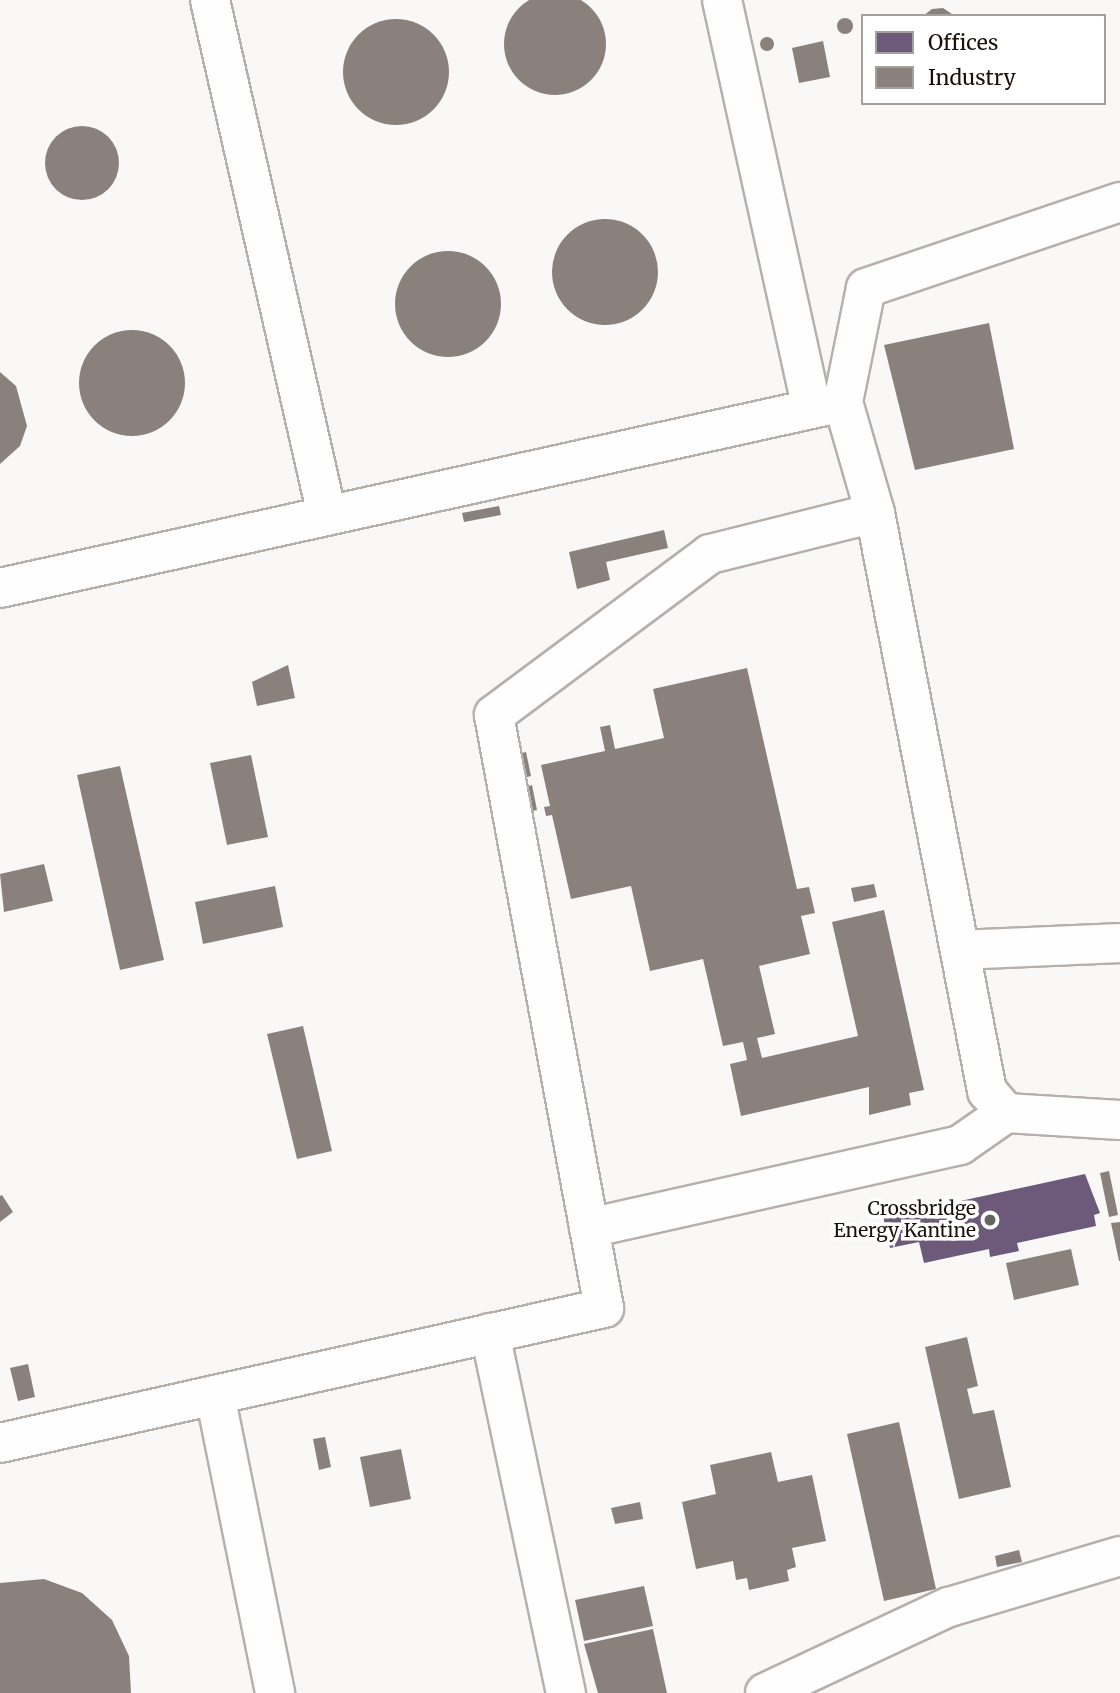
<!DOCTYPE html>
<html>
<head>
<meta charset="utf-8">
<style>
	body { margin:0 }
	#map { position:relative; width:1120px; height:1693px; overflow:hidden; background:#faf8f6; font-family:Merriweather,serif }
	div>[style] { position:absolute }
	[style*='--x'] { left:calc(var(--x)*1px); top:calc(var(--y)*1px); width:calc(var(--w)*1px); rotate:calc(var(--a)*1deg) }
	.offices>* { inset:0; background:#6d597a }
	.industry>* { inset:0; background:#8a817c }
	.round { border-radius:50% }
	.roads { filter:drop-shadow(2px 0 #b6b0ad) drop-shadow(-2px 0 #b6b0ad) drop-shadow(0 2px #b6b0ad) drop-shadow(0 -2px #b6b0ad) }
	.minor>* { height:38px; margin:-19px; padding:0 19px; transform-origin:19px; border-radius:19px; background:#fefefe }
	.dots>* { width:19px; height:19px; translate:-50% -50%; box-sizing:border-box; border:4px solid #fff; border-radius:50% }
	span { translate:-50% -50%; white-space:nowrap; text-align:center; line-height:1.15; -webkit-text-stroke:7px #fff; paint-order:stroke }
	.poi-label { font-size:19px; color:#1a110c }
	.right { translate:-100% -50%; text-align:right }
	.legend { position:absolute; left:861px; top:14px; width:245px; height:91px; box-sizing:border-box; background:#fff; border:2px solid #a3a09e; margin:0; padding:9px 12px; list-style:none; font-size:21px; color:#1a110c }
	.legend li { display:flex; align-items:center; gap:14px; height:35px }
	.legend b { width:35px; border:2px solid #a3a09e }
</style>
</head>
<body>
<div id="map">
	<div class="offices">
		<div style="clip-path:polygon(1085px 1174px,1100px 1213px,1094px 1215px,1096px 1226px,1017px 1243px,1019px 1251px,990px 1257px,989px 1249px,924px 1263px,919px 1242px,890px 1248px,882px 1211px,927px 1202px,928px 1208px)"></div>
	</div>
	<div class="industry">
		<div class="round" style="left:504px;top:-7px;width:102px;height:102px"></div>
		<div style="clip-path:polygon(943px 8px,955px 16px,923px 16px,932px 9px)"></div>
		<div class="round" style="left:837px;top:18px;width:16px;height:16px"></div>
		<div class="round" style="left:343px;top:19px;width:106px;height:106px"></div>
		<div class="round" style="left:760px;top:37px;width:14px;height:14px"></div>
		<div style="clip-path:polygon(823px 41px,830px 77px,799px 83px,792px 48px)"></div>
		<div class="round" style="left:45px;top:126px;width:74px;height:74px"></div>
		<div class="round" style="left:552px;top:219px;width:106px;height:106px"></div>
		<div class="round" style="left:395px;top:251px;width:106px;height:106px"></div>
		<div style="clip-path:polygon(989px 323px,1014px 449px,915px 470px,884px 345px)"></div>
		<div class="round" style="left:79px;top:330px;width:106px;height:106px"></div>
		<div style="clip-path:polygon(0 372px,16px 386px,27px 426px,20px 446px,0 464px)"></div>
		<div style="clip-path:polygon(499px 506px,501px 515px,464px 522px,462px 513px)"></div>
		<div style="clip-path:polygon(664px 530px,668px 548px,606px 562px,610px 580px,577px 589px,569px 552px)"></div>
		<div style="clip-path:polygon(288px 665px,295px 698px,257px 706px,252px 682px)"></div>
		<div style="clip-path:polygon(747px 668px,797px 889px,809px 887px,815px 913px,801px 916px,810px 954px,759px 966px,775px 1034px,757px 1038px,762px 1058px,858px 1036px,832px 922px,884px 910px,924px 1090px,909px 1093px,911px 1105px,869px 1115px,869px 1087px,741px 1116px,730px 1064px,747px 1060px,743px 1042px,723px 1046px,703px 959px,650px 971px,631px 886px,571px 899px,552px 815px,546px 816px,544px 807px,550px 806px,541px 765px,605px 751px,600px 727px,610px 725px,615px 749px,664px 738px,653px 689px)"></div>
		<div style="clip-path:polygon(526px 752px,531px 776px,520px 779px,514px 755px)"></div>
		<div style="clip-path:polygon(251px 755px,268px 837px,227px 845px,210px 763px)"></div>
		<div style="clip-path:polygon(120px 766px,164px 960px,120px 970px,77px 775px)"></div>
		<div style="clip-path:polygon(532px 785px,537px 810px,528px 812px,522px 788px)"></div>
		<div style="clip-path:polygon(44px 864px,53px 901px,4px 912px,0 874px)"></div>
		<div style="clip-path:polygon(874px 884px,877px 897px,854px 902px,851px 888px)"></div>
		<div style="clip-path:polygon(275px 886px,283px 927px,203px 944px,195px 902px)"></div>
		<div style="clip-path:polygon(303px 1026px,332px 1151px,297px 1159px,267px 1034px)"></div>
		<div style="clip-path:polygon(1109px 1171px,1118px 1215px,1109px 1217px,1100px 1173px)"></div>
		<div style="clip-path:polygon(2px 1195px,13px 1212px,0 1222px,0 1196px)"></div>
		<div style="clip-path:polygon(1120px 1222px,1120px 1261px,1119px 1261px,1111px 1223px)"></div>
		<div style="clip-path:polygon(1071px 1249px,1079px 1285px,1014px 1300px,1006px 1263px)"></div>
		<div style="clip-path:polygon(967px 1337px,978px 1386px,967px 1389px,973px 1414px,994px 1410px,1011px 1487px,959px 1499px,925px 1347px)"></div>
		<div style="clip-path:polygon(28px 1364px,35px 1397px,18px 1401px,10px 1368px)"></div>
		<div style="clip-path:polygon(899px 1422px,936px 1589px,884px 1601px,847px 1434px)"></div>
		<div style="clip-path:polygon(325px 1437px,331px 1467px,319px 1470px,313px 1439px)"></div>
		<div style="clip-path:polygon(401px 1449px,411px 1499px,370px 1507px,360px 1457px)"></div>
		<div style="clip-path:polygon(771px 1452px,778px 1482px,812px 1475px,826px 1541px,792px 1548px,796px 1567px,787px 1570px,789px 1581px,749px 1590px,747px 1578px,736px 1580px,733px 1561px,696px 1569px,682px 1502px,716px 1494px,710px 1465px)"></div>
		<div style="clip-path:polygon(640px 1502px,643px 1519px,615px 1524px,611px 1508px)"></div>
		<div style="clip-path:polygon(1019px 1550px,1022px 1562px,997px 1567px,995px 1556px)"></div>
		<div style="clip-path:polygon(44px 1579px,82px 1593px,112px 1620px,129px 1656px,131px 1693px,0 1693px,0 1583px)"></div>
		<div style="clip-path:polygon(644px 1586px,653px 1626px,584px 1641px,575px 1600px)"></div>
		<div style="clip-path:polygon(653px 1629px,667px 1693px,598px 1693px,584px 1644px)"></div>
	</div>
	<div class="roads">
		<div class="minor">
			<div style="--x:210;--y:0;--w:528;--a:77.2"></div>
			<div style="--x:722;--y:0;--w:418;--a:77.6"></div>
			<div style="--x:875;--y:513;--w:116;--a:-106.1"></div>
			<div style="--x:843;--y:402;--w:116;--a:-78.6"></div>
			<div style="--x:866;--y:288;--w:268;--a:-18.7"></div>
			<div style="--x:0;--y:588;--w:863;--a:-12.44"></div>
			<div style="--x:960;--y:950;--w:160;--a:-2.5"></div>
			<div style="--x:589;--y:1228;--w:380;--a:-12.6"></div>
			<div style="--x:960;--y:1145;--w:56;--a:-34.8"></div>
			<div style="--x:490;--y:1333;--w:368;--a:78.1"></div>
			<div style="--x:215;--y:1395;--w:304;--a:78.6"></div>
			<div style="--x:0;--y:1443;--w:619;--a:-12.6"></div>
			<div style="--x:604;--y:1308;--w:603;--a:-100.51"></div>
			<div style="--x:494;--y:715;--w:269;--a:-36.7"></div>
			<div style="--x:710;--y:554;--w:170;--a:-14"></div>
			<div style="--x:875;--y:513;--w:589;--a:79.03"></div>
			<div style="--x:987;--y:1091;--w:29;--a:49"></div>
			<div style="--x:1006;--y:1113;--w:114;--a:3.5"></div>
			<div style="--x:765;--y:1693;--w:203;--a:-25.1"></div>
			<div style="--x:949;--y:1607;--w:178;--a:-16.6"></div>
		</div>
	</div>
	<div class="dots">
		<div style="left:990px;top:1220px;background:#68625e"></div>
	</div>
	<div class="poi-label">
		<span class="right" style="left:976px;top:1220px">Crossbridge<br>Energy Kantine</span>
	</div>
	<ul class="legend">
	<li><b style="height:19px;background:#6d597a"></b>Offices</li>
	<li><b style="height:19px;background:#8a817c"></b>Industry</li>
	</ul>
</div>
</body>
</html>
